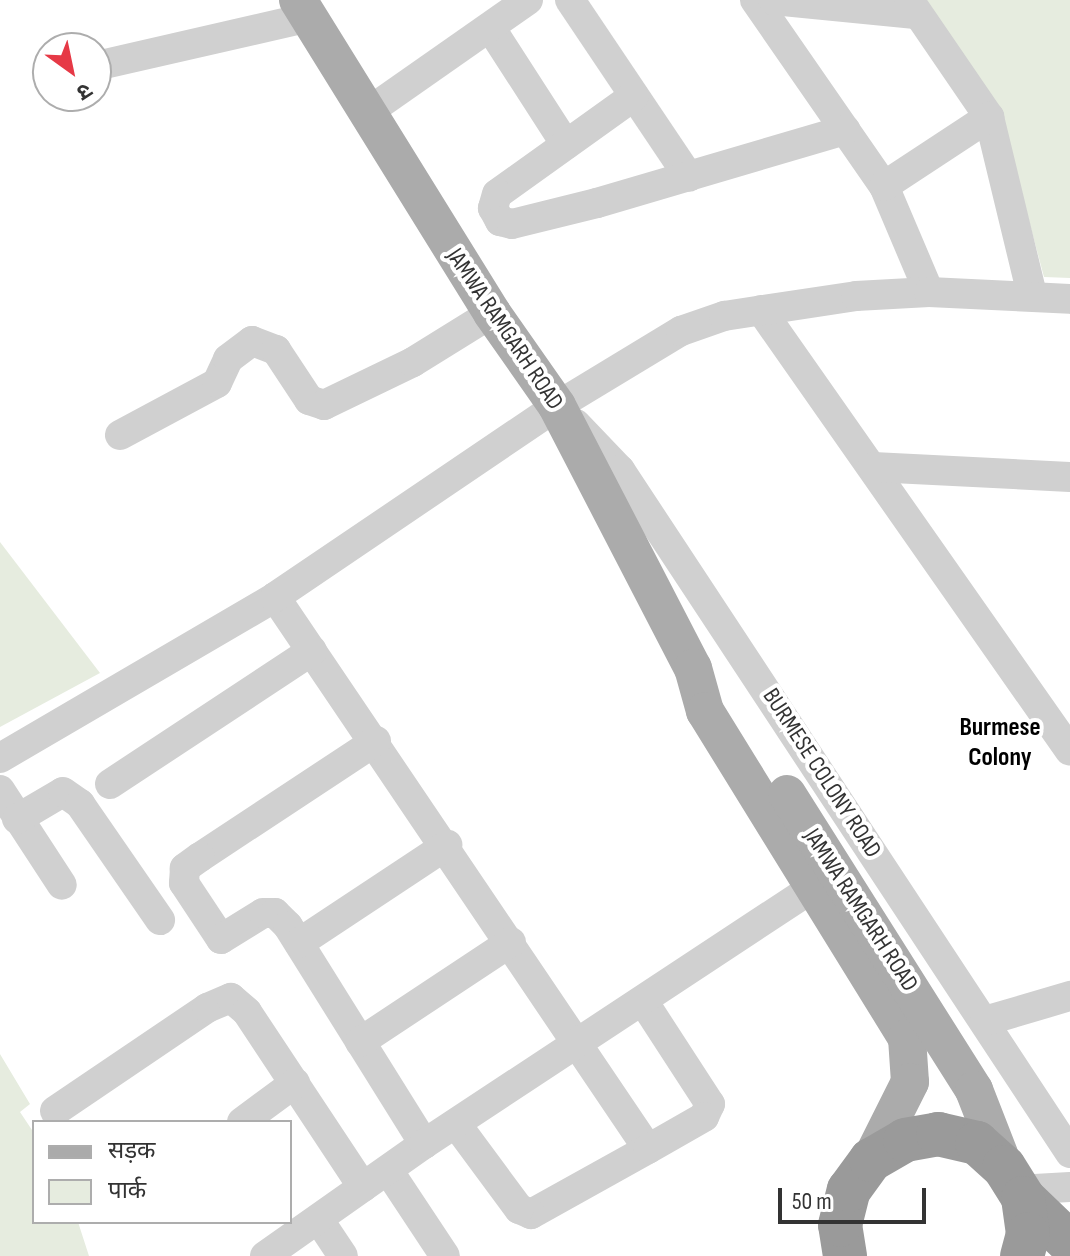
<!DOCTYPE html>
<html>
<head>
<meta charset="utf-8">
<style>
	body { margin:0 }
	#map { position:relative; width:1070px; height:1256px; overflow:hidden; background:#fff; font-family:"Sofia Sans Condensed","Noto Sans Devanagari",sans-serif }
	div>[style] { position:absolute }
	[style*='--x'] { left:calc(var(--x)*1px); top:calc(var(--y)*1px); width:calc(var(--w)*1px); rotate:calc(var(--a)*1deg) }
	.green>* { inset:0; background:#e6ecdf }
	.minor>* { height:30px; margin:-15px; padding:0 15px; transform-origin:15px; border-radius:15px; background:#d0d0d0 }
	.major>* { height:38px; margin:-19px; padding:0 19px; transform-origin:19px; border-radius:19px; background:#ababab }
	.highway>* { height:44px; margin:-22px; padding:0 22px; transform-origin:22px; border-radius:22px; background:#9a9a9a }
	span { translate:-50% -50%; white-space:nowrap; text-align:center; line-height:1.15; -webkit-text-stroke:8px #fff; paint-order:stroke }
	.street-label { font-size:24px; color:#333 }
	.neighbourhood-label { font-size:26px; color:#000; font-weight:700 }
	.legend { position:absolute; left:32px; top:1120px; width:260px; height:104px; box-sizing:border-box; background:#fff; border:2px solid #adadad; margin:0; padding:10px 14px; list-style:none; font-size:24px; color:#333 }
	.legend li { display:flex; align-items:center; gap:16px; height:40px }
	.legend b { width:40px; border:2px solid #adadad }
	.north { position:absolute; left:32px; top:32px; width:80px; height:80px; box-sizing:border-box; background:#fff; border:2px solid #adadad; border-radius:50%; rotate:147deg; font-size:22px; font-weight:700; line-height:32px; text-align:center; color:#333 }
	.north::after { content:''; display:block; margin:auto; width:28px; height:36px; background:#e63946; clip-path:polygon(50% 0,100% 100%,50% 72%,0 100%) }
	.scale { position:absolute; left:778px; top:1188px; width:148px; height:36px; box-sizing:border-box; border:4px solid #333; border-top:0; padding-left:10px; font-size:24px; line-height:28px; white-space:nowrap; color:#333; -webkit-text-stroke:6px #fff; paint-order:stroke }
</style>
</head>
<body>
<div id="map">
	<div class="green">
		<div style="clip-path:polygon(926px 0,1070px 0,1070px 278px,1044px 277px,998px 105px)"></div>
		<div style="clip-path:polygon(0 542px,100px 673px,0 727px)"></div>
		<div style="clip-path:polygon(0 1054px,30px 1104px,20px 1112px,34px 1133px,34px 1222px,78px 1222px,89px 1256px,0 1256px)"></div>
	</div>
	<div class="minor">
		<div style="--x:570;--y:0;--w:213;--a:56.1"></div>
		<div style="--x:755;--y:0;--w:226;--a:55.3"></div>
		<div style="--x:884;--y:186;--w:115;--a:67"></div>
		<div style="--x:773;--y:0;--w:143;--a:5.6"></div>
		<div style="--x:909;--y:0;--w:142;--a:55.6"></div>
		<div style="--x:989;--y:117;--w:183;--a:76.4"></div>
		<div style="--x:490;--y:27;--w:140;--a:57.2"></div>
		<div style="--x:96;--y:66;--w:220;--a:-12.9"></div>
		<div style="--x:634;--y:96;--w:168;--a:144.4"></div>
		<div style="--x:497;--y:194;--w:15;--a:106"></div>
		<div style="--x:493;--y:208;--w:15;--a:62"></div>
		<div style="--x:500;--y:221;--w:12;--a:14"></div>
		<div style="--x:512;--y:224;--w:88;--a:-13.9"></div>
		<div style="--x:597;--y:203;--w:259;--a:-16.4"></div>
		<div style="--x:365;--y:114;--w:199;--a:-35"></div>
		<div style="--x:884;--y:186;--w:126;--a:-33.3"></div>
		<div style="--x:761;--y:310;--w:538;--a:54.98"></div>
		<div style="--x:576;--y:424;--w:64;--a:46.3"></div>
		<div style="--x:620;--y:470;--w:818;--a:56.62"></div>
		<div style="--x:120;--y:435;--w:110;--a:-28.2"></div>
		<div style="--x:217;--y:383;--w:26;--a:-65"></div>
		<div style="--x:228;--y:359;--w:30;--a:-37"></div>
		<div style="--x:252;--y:341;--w:26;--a:21"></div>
		<div style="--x:276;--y:350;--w:60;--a:56.6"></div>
		<div style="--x:309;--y:400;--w:16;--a:18"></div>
		<div style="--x:324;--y:405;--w:99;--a:-25.8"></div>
		<div style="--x:413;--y:362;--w:93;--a:-31.8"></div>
		<div style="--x:873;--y:467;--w:197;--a:2.9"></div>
		<div style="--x:275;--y:597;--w:666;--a:55.95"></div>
		<div style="--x:648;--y:1149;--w:134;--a:150.9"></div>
		<div style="--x:531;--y:1214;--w:13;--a:-157"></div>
		<div style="--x:519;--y:1209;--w:106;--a:-126.5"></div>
		<div style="--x:376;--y:741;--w:211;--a:146.6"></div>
		<div style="--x:200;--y:857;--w:19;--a:144"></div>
		<div style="--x:185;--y:868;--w:15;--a:94"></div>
		<div style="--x:184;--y:883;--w:67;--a:56.5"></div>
		<div style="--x:221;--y:939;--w:49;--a:-31.8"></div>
		<div style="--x:263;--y:913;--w:12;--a:0"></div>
		<div style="--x:275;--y:913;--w:18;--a:45"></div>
		<div style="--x:288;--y:926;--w:257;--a:58"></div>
		<div style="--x:0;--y:758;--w:319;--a:-30.3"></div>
		<div style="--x:275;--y:597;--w:341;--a:-34.1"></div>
		<div style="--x:557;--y:406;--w:145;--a:-31.2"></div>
		<div style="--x:681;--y:331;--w:46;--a:-19.2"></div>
		<div style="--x:724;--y:316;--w:134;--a:-8.6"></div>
		<div style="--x:856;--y:296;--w:73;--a:-3.1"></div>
		<div style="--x:929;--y:292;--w:141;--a:2.8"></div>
		<div style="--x:110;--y:784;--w:242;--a:-33.4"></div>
		<div style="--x:0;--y:790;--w:113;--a:56.9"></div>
		<div style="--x:17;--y:819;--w:53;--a:-30.4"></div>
		<div style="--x:63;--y:792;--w:21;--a:35"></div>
		<div style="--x:80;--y:804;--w:141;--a:55.4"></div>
		<div style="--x:299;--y:943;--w:178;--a:-33.5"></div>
		<div style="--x:643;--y:1001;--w:123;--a:57"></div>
		<div style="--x:710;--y:1104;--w:14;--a:115"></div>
		<div style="--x:704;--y:1117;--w:64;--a:150.3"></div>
		<div style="--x:985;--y:1021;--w:89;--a:-16.4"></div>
		<div style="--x:360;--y:1042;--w:181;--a:-33.5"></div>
		<div style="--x:55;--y:1111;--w:184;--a:-34.1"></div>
		<div style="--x:207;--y:1008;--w:26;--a:-23"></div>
		<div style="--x:231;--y:998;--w:21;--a:41"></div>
		<div style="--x:247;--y:1012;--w:210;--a:56.5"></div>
		<div style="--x:242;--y:1122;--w:66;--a:-36.3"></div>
		<div style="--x:388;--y:1170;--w:103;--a:56.5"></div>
		<div style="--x:1017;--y:1190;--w:53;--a:-3.2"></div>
		<div style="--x:319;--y:1220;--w:43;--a:56.3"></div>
		<div style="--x:265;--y:1256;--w:194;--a:-35.2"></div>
		<div style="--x:424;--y:1144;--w:467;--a:-33.4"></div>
	</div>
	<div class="major">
		<div style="--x:298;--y:0;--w:368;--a:58.2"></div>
		<div style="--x:492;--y:313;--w:113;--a:55"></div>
		<div style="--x:557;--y:406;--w:295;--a:62.6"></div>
		<div style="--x:693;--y:668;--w:45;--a:74.4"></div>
		<div style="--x:705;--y:711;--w:384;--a:58.3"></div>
		<div style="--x:907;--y:1038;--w:44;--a:86.1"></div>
		<div style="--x:910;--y:1082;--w:87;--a:116.6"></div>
		<div style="--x:787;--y:794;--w:350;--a:57.7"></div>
		<div style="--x:974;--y:1090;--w:83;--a:68.7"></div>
	</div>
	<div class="highway">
		<div style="--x:1023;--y:1198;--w:65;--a:43.8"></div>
		<div style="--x:845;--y:1256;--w:31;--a:-99"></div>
		<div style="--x:840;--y:1225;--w:36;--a:-76"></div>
		<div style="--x:849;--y:1190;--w:37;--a:-54"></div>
		<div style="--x:871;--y:1160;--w:39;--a:-30"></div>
		<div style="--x:905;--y:1140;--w:34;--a:-10"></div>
		<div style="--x:938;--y:1134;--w:40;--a:13"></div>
		<div style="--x:977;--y:1143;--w:36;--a:42"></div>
		<div style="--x:1004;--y:1167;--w:36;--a:58"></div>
		<div style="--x:1023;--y:1198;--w:36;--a:82"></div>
		<div style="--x:1028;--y:1234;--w:23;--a:105"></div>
	</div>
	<div class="street-label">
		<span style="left:505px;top:329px;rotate:56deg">JAMWA RAMGARH ROAD</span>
		<span style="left:822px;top:773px;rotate:57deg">BURMESE COLONY ROAD</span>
		<span style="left:861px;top:910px;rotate:57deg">JAMWA RAMGARH ROAD</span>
	</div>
	<div class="neighbourhood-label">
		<span style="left:1000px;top:743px">Burmese<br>Colony</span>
	</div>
	<ul class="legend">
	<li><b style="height:10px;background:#ababab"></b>सड़क</li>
	<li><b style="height:22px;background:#e6ecdf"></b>पार्क</li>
	</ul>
	<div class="north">उ</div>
	<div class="scale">50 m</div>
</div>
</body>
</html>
